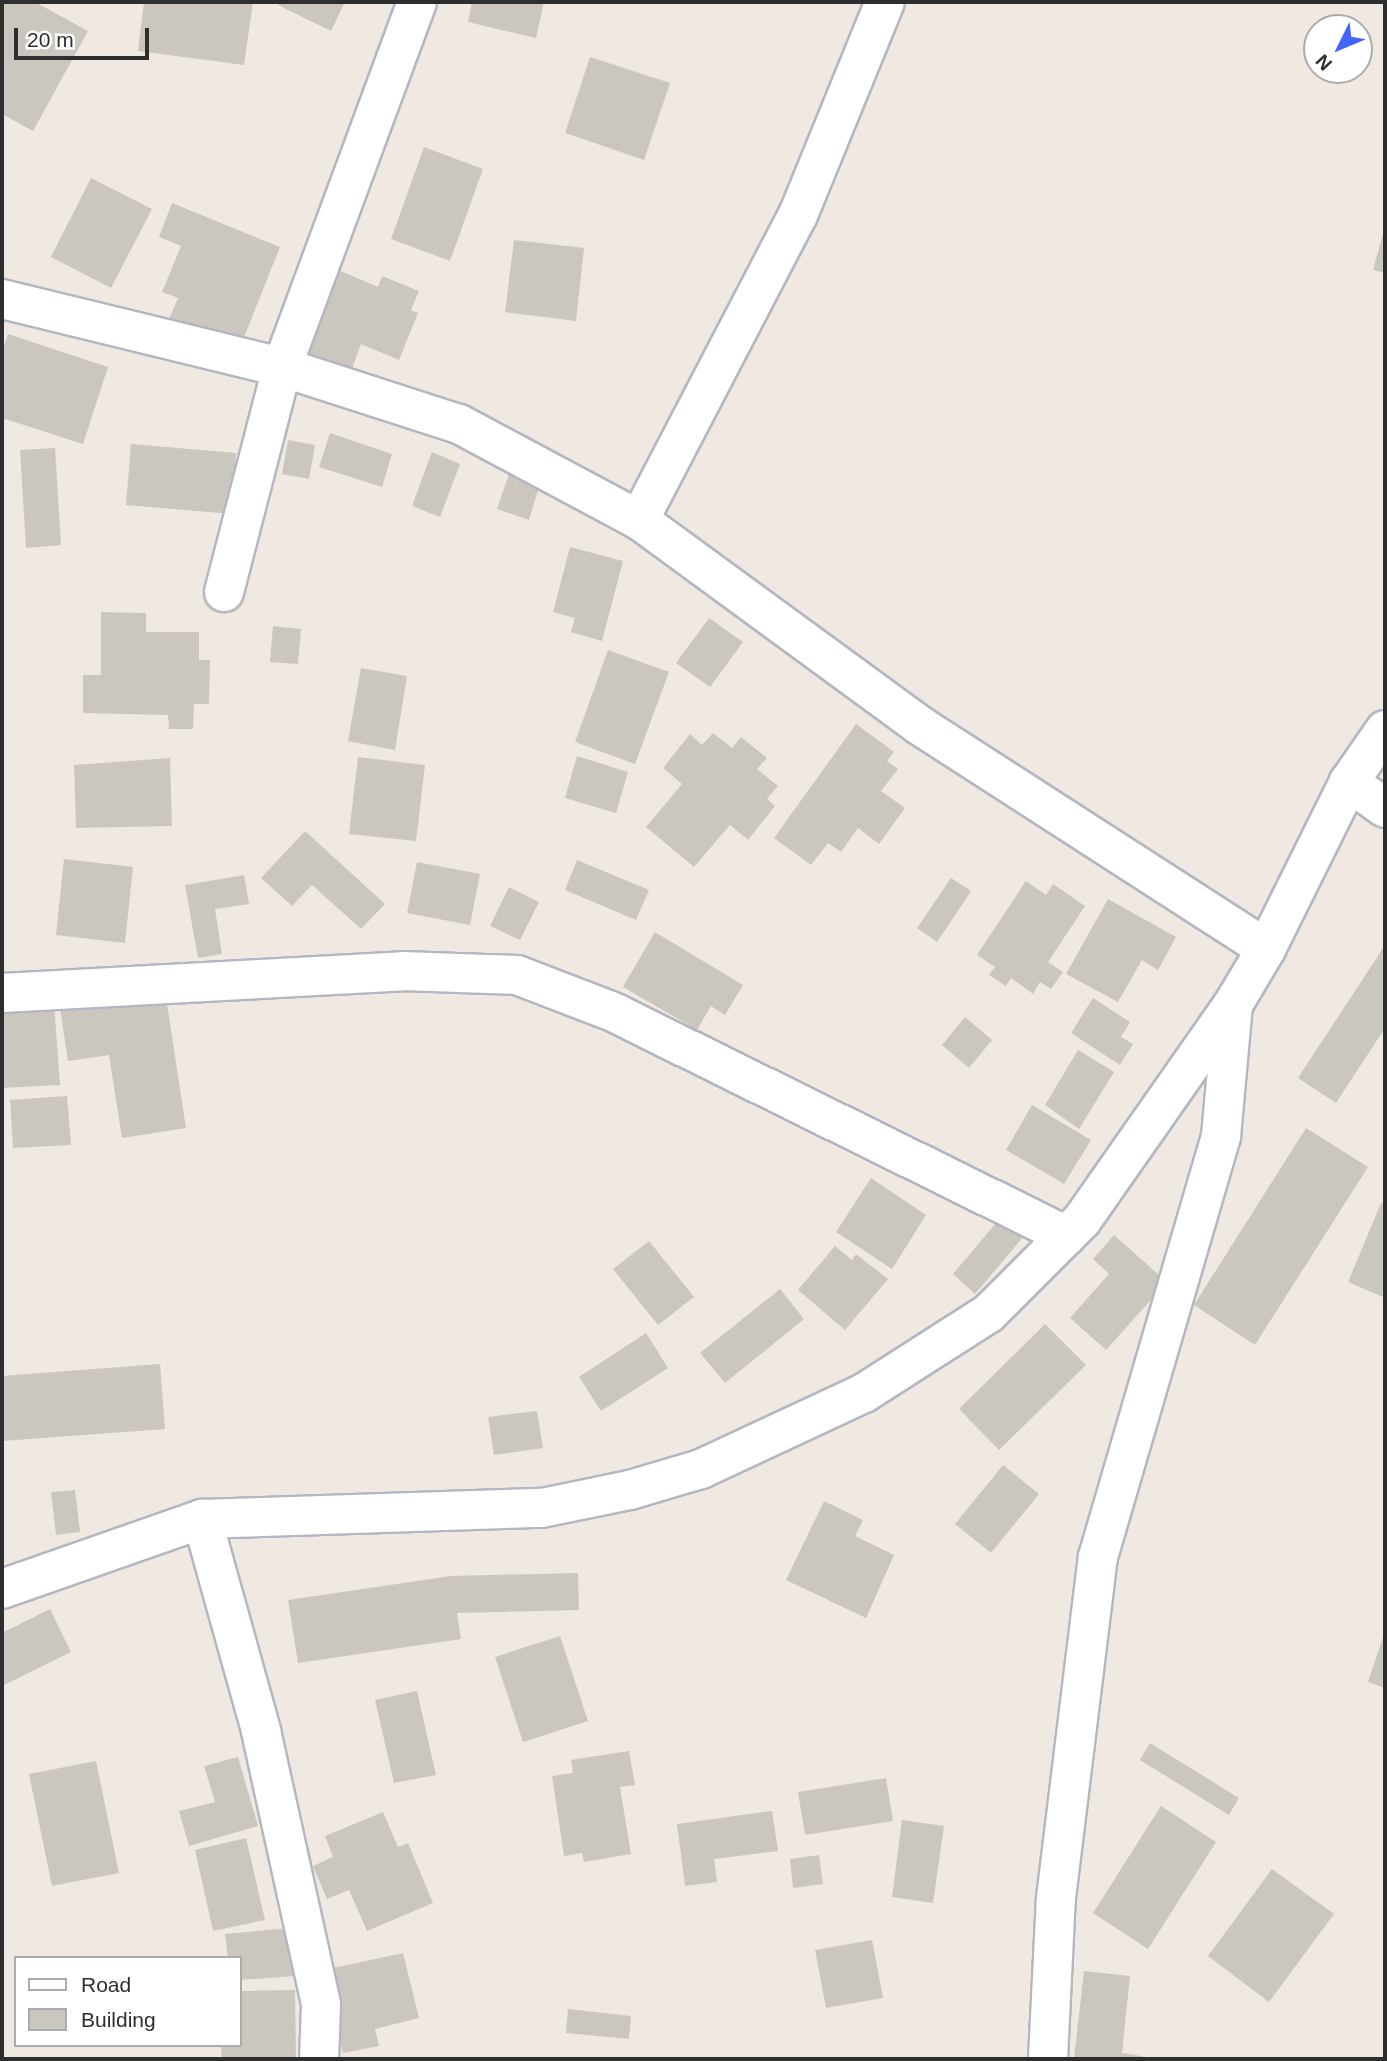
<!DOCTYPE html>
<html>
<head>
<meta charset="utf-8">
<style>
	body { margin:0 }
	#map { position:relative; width:1387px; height:2061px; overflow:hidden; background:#efe9e1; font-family:Helvetica,sans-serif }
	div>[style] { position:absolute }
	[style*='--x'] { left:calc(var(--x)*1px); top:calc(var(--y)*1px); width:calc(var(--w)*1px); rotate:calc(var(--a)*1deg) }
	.building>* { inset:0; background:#cbc7bf }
	.roads { filter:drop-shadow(2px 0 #b4b7c1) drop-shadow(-2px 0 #b4b7c1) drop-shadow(0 2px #b4b7c1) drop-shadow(0 -2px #b4b7c1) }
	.minor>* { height:38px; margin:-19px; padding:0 19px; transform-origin:19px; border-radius:19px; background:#fff }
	span { translate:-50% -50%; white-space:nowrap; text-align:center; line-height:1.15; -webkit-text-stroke:6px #fff; paint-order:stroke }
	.frame { position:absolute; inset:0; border:4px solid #2e2e2e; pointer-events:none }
	.legend { position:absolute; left:14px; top:1956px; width:228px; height:91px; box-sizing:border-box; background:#fff; border:2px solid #ababab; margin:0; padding:9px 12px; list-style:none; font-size:21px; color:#2e2e2e }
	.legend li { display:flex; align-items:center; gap:14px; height:35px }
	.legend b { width:35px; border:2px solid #ababab }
	.north { position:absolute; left:1303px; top:14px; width:70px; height:70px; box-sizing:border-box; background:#fff; border:2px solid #ababab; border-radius:50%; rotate:227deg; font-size:19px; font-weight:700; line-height:28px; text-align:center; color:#2e2e2e }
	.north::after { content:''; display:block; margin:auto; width:24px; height:32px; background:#4264fb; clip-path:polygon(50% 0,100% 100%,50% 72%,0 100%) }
	.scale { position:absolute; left:14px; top:28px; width:135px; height:32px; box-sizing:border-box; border:4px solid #2e2e2e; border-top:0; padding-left:9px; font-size:21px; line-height:24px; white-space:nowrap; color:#2e2e2e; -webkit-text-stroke:5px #fff; paint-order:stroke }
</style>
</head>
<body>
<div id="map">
	<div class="building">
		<div style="clip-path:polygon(2px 2px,35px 2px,88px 31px,33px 131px,2px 114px)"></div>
		<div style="clip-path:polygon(144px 2px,253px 2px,244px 65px,138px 51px)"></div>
		<div style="clip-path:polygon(279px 2px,345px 2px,331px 31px,278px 5px)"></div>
		<div style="clip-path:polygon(472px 2px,544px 2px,536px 38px,468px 22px)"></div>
		<div style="clip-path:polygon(590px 57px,670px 83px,644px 160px,565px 133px)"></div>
		<div style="clip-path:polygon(424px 147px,483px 169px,450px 261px,391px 239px)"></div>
		<div style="clip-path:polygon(91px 178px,152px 209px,111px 288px,51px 257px)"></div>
		<div style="clip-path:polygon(172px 203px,280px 247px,237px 355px,166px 326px,178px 298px,162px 292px,181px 246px,159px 237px)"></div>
		<div style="clip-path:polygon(1385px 226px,1385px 273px,1373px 270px)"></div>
		<div style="clip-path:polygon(514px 240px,584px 248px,576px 321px,505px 312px)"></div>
		<div style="clip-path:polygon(331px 267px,378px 287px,382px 276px,419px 291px,411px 310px,418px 313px,399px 360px,361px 344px,350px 374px,297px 352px)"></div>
		<div style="clip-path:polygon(8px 334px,108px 367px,83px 444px,2px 418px,2px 353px)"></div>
		<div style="clip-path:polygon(330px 433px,392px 454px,382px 487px,319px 467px)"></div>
		<div style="clip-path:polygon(288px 440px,315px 445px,309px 479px,282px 474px)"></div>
		<div style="clip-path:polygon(131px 444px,236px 453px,232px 514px,126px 505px)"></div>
		<div style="clip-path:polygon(55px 448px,61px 545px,26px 548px,20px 450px)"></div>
		<div style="clip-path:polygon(432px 452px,460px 464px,440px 517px,412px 506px)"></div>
		<div style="clip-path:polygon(509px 474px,540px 484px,529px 520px,497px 509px)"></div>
		<div style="clip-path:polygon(570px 547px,623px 561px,602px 641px,571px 632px,575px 618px,553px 612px)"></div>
		<div style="clip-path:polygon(101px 612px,146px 613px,146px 632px,199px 632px,199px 660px,210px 660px,209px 704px,194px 704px,193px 729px,169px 729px,168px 715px,83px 713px,83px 675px,101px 675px)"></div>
		<div style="clip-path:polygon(709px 618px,743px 642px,710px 687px,676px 663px)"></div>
		<div style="clip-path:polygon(273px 626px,301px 629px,298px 664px,270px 662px)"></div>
		<div style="clip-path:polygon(608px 650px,669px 672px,635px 764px,575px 742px)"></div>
		<div style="clip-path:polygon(361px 668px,407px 676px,395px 750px,348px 741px)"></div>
		<div style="clip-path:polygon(856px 724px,894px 752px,887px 761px,898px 769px,881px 791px,905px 808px,879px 844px,858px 828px,841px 852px,828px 843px,811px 865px,774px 838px)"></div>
		<div style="clip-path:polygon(713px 733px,732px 748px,741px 737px,767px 758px,757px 769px,778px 786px,767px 799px,775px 806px,748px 840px,730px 825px,694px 867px,646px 827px,682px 784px,663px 768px,690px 734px,702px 745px)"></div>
		<div style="clip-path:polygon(577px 756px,628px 772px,616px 813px,565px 798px)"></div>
		<div style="clip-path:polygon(358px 757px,425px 765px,416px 841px,349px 834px)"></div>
		<div style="clip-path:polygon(170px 758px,172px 826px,76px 828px,74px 765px)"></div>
		<div style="clip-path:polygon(305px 831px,385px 904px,361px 929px,312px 885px,292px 906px,261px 878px)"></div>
		<div style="clip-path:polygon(64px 859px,133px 867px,125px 943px,56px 935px)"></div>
		<div style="clip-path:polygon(577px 860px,649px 890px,636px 920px,565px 890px)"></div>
		<div style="clip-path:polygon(417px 862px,480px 874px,470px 925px,407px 913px)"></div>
		<div style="clip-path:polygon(244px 875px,249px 904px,215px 909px,222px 954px,198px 958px,185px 885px)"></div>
		<div style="clip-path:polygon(951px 878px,971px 891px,937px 942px,917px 928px)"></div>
		<div style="clip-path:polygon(1026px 881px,1046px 895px,1053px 884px,1085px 906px,1048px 962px,1063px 972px,1051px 989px,1040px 982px,1033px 994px,1011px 978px,1006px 986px,989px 975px,995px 967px,977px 955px)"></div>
		<div style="clip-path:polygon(509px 887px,539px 902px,520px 940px,490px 926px)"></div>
		<div style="clip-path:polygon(1108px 899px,1176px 937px,1158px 970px,1142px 960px,1118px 1002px,1066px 974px)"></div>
		<div style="clip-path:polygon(655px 932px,743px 985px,725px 1015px,711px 1006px,697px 1030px,623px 987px)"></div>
		<div style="clip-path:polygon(1385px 945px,1385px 1028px,1336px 1103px,1298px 1078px)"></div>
		<div style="clip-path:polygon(166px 997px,186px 1128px,122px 1138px,109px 1055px,68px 1061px,60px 1008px)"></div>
		<div style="clip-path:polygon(1093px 998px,1130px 1022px,1121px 1037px,1133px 1044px,1120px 1065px,1071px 1033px)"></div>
		<div style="clip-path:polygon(54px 1003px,60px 1085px,2px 1088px,2px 1007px)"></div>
		<div style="clip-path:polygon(965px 1017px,992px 1040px,969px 1068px,942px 1045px)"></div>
		<div style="clip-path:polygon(1078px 1050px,1114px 1072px,1079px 1129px,1045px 1105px)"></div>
		<div style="clip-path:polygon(67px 1096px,71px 1145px,13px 1148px,10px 1100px)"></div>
		<div style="clip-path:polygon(1032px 1105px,1091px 1140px,1064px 1184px,1006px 1150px)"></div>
		<div style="clip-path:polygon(1306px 1128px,1368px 1167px,1255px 1345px,1194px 1305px)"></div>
		<div style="clip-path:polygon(871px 1178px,926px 1215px,892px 1269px,836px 1232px)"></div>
		<div style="clip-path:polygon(1381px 1203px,1385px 1204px,1385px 1298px,1348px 1282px)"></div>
		<div style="clip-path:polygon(1001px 1217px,1024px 1236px,975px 1294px,953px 1274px)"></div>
		<div style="clip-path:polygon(1114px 1235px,1167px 1282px,1106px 1350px,1070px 1318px,1109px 1274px,1093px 1259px)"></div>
		<div style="clip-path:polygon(649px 1241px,694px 1297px,658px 1325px,613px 1269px)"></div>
		<div style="clip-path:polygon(835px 1246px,852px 1260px,856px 1254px,888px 1279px,845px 1330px,798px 1290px)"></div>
		<div style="clip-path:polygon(780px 1289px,804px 1319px,725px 1383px,700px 1353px)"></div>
		<div style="clip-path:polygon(1045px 1324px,1086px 1365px,999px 1450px,959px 1409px)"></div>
		<div style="clip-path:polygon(646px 1333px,668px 1368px,601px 1411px,579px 1377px)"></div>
		<div style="clip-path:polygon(160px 1364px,165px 1429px,2px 1441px,2px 1376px)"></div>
		<div style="clip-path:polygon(537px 1411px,543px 1448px,494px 1455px,488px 1417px)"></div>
		<div style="clip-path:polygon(1003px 1465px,1039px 1494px,991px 1553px,955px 1524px)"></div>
		<div style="clip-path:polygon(75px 1490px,80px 1532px,56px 1535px,51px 1492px)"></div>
		<div style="clip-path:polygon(824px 1501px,863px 1520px,855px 1536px,894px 1555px,866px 1618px,786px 1580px)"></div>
		<div style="clip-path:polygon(578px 1573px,579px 1610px,457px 1613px,461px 1639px,298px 1663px,288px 1600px,451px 1576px)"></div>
		<div style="clip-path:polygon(50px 1609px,71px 1652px,2px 1686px,2px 1633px)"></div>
		<div style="clip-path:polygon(1385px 1631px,1385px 1688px,1368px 1682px)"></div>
		<div style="clip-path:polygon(560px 1636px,588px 1721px,523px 1742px,495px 1657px)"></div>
		<div style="clip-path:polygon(417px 1691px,436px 1775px,394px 1783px,375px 1700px)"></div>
		<div style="clip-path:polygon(1150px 1743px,1239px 1798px,1229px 1815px,1140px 1760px)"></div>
		<div style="clip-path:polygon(629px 1751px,635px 1785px,620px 1787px,631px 1854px,584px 1862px,582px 1853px,564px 1856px,552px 1776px,573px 1773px,571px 1760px)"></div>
		<div style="clip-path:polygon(238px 1757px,258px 1826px,189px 1846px,179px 1811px,215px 1802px,204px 1766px)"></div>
		<div style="clip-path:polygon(96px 1761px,119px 1873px,52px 1886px,29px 1774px)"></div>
		<div style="clip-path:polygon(886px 1778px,893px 1821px,805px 1835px,798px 1792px)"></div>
		<div style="clip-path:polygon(1161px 1806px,1216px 1842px,1148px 1949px,1093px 1913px)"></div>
		<div style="clip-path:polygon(772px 1811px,778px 1851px,714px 1859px,717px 1882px,685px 1886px,677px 1824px)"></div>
		<div style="clip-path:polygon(383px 1812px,398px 1847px,408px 1843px,433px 1903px,367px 1931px,349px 1890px,327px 1899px,313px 1866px,333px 1857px,325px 1836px)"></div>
		<div style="clip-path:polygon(902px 1820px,944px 1826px,933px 1903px,892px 1897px)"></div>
		<div style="clip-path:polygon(246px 1838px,265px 1920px,213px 1931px,195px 1850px)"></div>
		<div style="clip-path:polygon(819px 1855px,823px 1884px,793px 1888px,790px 1859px)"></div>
		<div style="clip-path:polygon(1272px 1869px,1334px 1914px,1269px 2002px,1208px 1956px)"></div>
		<div style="clip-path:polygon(290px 1928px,295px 1976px,240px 1980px,240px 1958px,228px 1958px,225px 1934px)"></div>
		<div style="clip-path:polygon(872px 1940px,883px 1998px,826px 2008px,815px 1950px)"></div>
		<div style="clip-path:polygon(403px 1953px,419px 2018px,375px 2029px,379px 2046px,343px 2053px,324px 1970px)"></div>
		<div style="clip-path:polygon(1084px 1971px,1130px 1976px,1122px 2053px,1159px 2059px,1074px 2059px)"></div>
		<div style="clip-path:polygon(295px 1990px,296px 2059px,222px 2059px,221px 2045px,240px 2045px,240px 1991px)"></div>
		<div style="clip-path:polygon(568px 2009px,631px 2016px,629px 2039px,566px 2033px)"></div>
	</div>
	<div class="roads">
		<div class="minor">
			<div style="--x:2;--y:299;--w:288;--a:13.7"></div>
			<div style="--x:282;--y:367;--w:186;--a:17.9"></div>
			<div style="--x:459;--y:424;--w:204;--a:28.1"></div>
			<div style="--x:639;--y:520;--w:347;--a:36.2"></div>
			<div style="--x:919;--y:725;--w:413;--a:32.8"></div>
			<div style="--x:639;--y:520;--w:344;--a:-62.5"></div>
			<div style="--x:798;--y:215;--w:230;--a:-67.8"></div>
			<div style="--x:224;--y:592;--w:232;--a:-75.5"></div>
			<div style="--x:282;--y:367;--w:389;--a:-69.7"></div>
			<div style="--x:1349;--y:782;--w:44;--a:35.8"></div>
			<div style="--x:2;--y:993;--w:402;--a:-3.1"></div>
			<div style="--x:403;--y:971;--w:114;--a:2"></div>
			<div style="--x:517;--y:975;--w:101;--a:21"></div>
			<div style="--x:611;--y:1011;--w:508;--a:26.26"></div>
			<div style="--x:202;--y:1519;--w:220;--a:74.4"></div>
			<div style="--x:261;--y:1731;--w:280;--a:77.6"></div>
			<div style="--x:321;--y:2005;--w:54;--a:92.1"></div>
			<div style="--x:2;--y:1589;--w:212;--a:-19.3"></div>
			<div style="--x:202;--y:1519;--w:340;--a:-1.9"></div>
			<div style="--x:542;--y:1508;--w:90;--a:-11.6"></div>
			<div style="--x:630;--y:1490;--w:74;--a:-16.5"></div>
			<div style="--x:701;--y:1469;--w:180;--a:-25"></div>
			<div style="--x:864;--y:1393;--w:148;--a:-32.6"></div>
			<div style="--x:989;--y:1313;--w:132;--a:-45"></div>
			<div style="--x:1082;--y:1220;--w:265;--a:-55"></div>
			<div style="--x:1234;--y:1003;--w:63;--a:-59.3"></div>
			<div style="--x:1266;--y:949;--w:186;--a:-63.6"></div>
			<div style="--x:1349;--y:782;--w:63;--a:-55.3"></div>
			<div style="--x:1048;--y:2059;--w:161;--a:-87.2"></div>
			<div style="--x:1056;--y:1898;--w:344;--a:-83"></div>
			<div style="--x:1098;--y:1557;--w:439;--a:-73.7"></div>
			<div style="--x:1221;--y:1136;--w:132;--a:-84.8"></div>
		</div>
	</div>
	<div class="frame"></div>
	<ul class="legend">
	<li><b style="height:9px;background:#fff"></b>Road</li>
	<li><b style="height:19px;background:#cbc7bf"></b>Building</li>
	</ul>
	<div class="north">N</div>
	<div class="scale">20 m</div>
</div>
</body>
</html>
